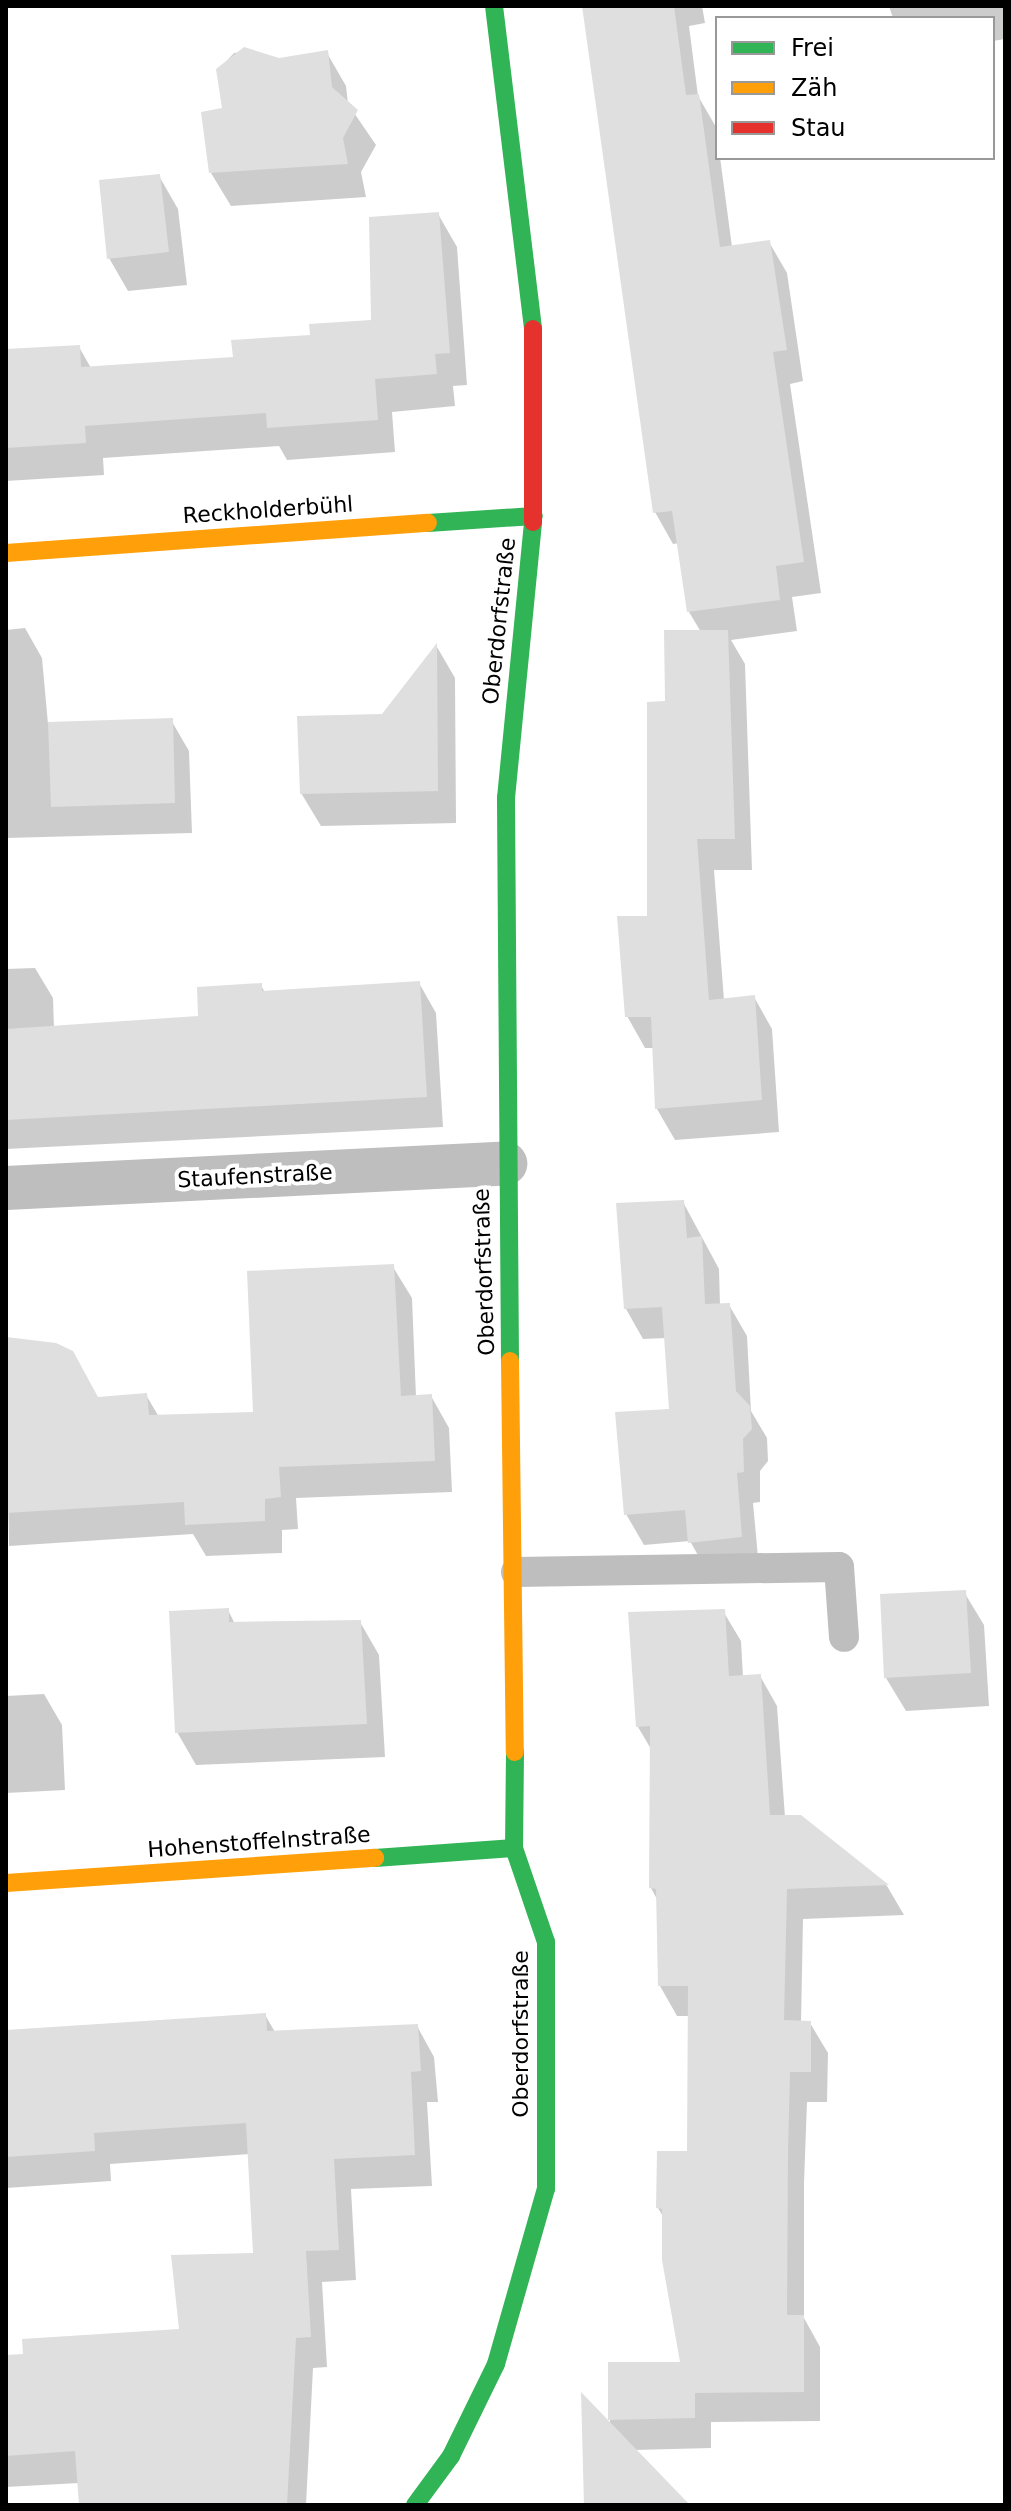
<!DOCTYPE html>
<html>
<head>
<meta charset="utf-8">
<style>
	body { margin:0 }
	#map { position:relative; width:1011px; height:2511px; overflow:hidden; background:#fff; font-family:"DejaVu Sans",sans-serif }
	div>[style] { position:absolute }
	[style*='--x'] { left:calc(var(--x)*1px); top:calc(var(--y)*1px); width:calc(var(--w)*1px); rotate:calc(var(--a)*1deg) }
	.shadow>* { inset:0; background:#0003 }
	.building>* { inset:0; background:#dfdfdf }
	.lane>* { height:30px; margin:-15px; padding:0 15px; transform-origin:15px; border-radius:15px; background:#bebebe }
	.street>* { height:44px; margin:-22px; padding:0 22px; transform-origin:22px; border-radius:22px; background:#bebebe }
	.fast>* { height:18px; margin:-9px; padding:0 9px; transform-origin:9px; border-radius:9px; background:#30b455 }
	.slow>* { height:18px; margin:-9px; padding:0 9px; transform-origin:9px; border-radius:9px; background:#ff9f0a }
	.jam>* { height:18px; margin:-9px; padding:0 9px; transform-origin:9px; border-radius:9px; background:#e5322d }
	span { translate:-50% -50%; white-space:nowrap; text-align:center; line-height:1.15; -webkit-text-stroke:8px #fff; paint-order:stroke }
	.street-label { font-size:22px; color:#000 }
	.frame { position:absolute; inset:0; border:8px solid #000; pointer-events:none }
	.legend { position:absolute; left:715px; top:16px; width:280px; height:144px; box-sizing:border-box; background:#fff; border:2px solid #999; margin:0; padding:10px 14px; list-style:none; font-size:24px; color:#000 }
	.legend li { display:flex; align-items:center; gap:16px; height:40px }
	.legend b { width:40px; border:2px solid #999 }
</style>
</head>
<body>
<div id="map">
	<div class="shadow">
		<div style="clip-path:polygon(584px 6px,702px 6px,705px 23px,689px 26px,698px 96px,716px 127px,732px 247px,769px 242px,787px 273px,803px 381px,790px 384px,821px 593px,792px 597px,797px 631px,731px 640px,745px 664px,752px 870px,714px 870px,724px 1000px,754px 997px,772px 1029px,779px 1132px,675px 1140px,657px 1109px,654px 1048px,645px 1048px,627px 1016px,649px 917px,667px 703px,701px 632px,689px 612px,679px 543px,673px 544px,655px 512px)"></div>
		<div style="clip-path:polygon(889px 6px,1005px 6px,1005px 39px,993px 41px,993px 18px,893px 18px)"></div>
		<div style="clip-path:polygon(254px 51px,279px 60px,327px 53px,346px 86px,348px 104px,376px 145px,361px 172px,366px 197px,231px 206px,211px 173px,225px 109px,219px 69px,234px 53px)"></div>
		<div style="clip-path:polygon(159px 176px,178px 209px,187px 285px,128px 291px,109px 258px)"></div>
		<div style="clip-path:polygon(438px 214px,457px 247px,467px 385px,453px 386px,455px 406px,392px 412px,395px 452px,287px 460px,279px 446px,103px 458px,104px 475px,6px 481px,6px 352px,79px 347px,91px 368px,235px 359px,373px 322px)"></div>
		<div style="clip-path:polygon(25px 628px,42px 658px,48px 724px,171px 720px,189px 751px,192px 833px,6px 838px,6px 630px)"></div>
		<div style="clip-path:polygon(437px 647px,455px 678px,456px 823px,321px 826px,301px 793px,383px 716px)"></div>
		<div style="clip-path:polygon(35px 968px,53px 998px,54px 1028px,200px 1017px,261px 985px,265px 993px,419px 983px,436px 1013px,443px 1127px,6px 1149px,6px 969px)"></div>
		<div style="clip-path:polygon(683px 1202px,719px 1269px,720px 1305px,729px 1305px,747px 1336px,751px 1411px,767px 1438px,768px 1461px,760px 1471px,760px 1502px,753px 1503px,759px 1568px,708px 1573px,690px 1541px,644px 1545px,626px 1514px,671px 1411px,666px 1338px,643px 1339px,626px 1309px)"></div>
		<div style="clip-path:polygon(393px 1267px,412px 1298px,416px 1397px,431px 1396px,449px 1428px,452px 1492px,296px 1498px,298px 1529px,282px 1530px,282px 1553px,206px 1556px,193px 1534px,9px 1546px,6px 1372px,98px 1399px,146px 1395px,159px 1417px,255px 1414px)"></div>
		<div style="clip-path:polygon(964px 1592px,984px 1625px,989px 1706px,906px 1711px,886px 1678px)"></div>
		<div style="clip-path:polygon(228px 1610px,235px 1624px,360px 1622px,379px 1655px,385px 1757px,196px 1765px,177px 1732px)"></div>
		<div style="clip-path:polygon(723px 1611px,741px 1641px,743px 1677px,760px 1676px,777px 1706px,785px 1817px,800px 1817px,887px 1886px,904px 1915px,803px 1919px,801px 2023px,810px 2023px,828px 2053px,827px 2102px,807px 2102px,804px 2183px,804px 2318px,820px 2347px,820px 2421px,711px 2422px,711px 2448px,634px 2450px,687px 2505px,593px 2505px,610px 2425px,610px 2364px,682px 2364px,664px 2218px,658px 2208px,689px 2153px,689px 2016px,677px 2016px,660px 1986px,658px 1901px,651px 1888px,651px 1749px,638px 1727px)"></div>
		<div style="clip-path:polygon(44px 1694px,62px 1725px,65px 1790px,6px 1793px,6px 1696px)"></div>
		<div style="clip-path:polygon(265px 2015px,275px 2032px,417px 2026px,434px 2057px,438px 2102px,427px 2102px,432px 2186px,351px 2189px,356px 2280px,322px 2282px,327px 2367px,313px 2368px,306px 2505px,81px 2505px,79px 2483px,6px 2487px,6px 2357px,181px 2331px,255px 2255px,250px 2154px,110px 2164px,111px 2181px,6px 2188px,6px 2032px)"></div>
	</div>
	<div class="building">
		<div style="clip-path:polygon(582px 6px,674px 6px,686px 95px,699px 94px,720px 247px,770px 240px,787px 350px,773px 352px,804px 562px,776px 566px,780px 600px,687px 612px,672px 511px,653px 513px)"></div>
		<div style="clip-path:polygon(244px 47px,279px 58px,328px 50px,332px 87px,358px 110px,343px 138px,348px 164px,209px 173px,201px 112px,222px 108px,216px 69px)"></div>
		<div style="clip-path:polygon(160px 174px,169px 252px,107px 259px,99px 180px)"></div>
		<div style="clip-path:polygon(439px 212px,450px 353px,435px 354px,437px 374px,375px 379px,378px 420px,267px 428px,266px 413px,85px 426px,86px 443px,6px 448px,6px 349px,80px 345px,81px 367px,233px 357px,231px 340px,310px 335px,309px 324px,371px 320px,369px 217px)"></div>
		<div style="clip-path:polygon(664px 630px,728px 630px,735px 839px,697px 839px,709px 1000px,755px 995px,762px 1100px,655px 1109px,651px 1017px,625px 1017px,617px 916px,647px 916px,647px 702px,665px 701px)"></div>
		<div style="clip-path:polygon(437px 643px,438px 791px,300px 794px,297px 716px,382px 714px)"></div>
		<div style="clip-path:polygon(173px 718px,175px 803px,51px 807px,48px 722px)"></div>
		<div style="clip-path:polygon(420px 981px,427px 1097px,6px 1120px,6px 1029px,198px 1016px,197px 987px,262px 983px,262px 991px)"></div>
		<div style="clip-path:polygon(684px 1200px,687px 1238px,702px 1236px,705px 1304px,730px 1303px,736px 1391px,750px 1406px,752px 1429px,743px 1439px,744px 1472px,737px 1473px,742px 1537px,688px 1543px,685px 1510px,624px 1515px,615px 1412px,669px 1409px,662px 1307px,624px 1309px,616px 1203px)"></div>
		<div style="clip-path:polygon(394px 1264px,401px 1396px,432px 1394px,435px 1461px,279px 1467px,281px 1497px,265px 1499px,265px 1521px,185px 1525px,184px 1502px,6px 1513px,6px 1337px,56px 1343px,73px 1351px,98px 1397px,147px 1393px,149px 1415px,253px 1412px,247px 1271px)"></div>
		<div style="clip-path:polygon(966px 1590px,971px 1673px,884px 1678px,880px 1594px)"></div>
		<div style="clip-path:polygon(229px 1608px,229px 1622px,361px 1620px,367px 1724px,175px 1733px,169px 1611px)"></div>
		<div style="clip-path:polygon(725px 1609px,729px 1676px,761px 1674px,770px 1815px,801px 1815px,889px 1885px,787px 1889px,784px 2020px,811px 2021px,811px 2072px,790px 2072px,788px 2152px,787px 2315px,804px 2315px,804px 2392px,695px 2393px,695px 2418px,608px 2420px,690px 2505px,584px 2505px,581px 2392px,608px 2420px,608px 2362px,680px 2362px,662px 2260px,662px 2209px,656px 2208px,657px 2151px,687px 2151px,688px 1986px,658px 1986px,656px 1889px,649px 1888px,650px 1726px,636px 1727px,628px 1612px)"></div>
		<div style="clip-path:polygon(266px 2013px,267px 2031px,418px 2024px,421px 2071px,411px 2072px,415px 2155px,334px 2159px,339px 2250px,306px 2251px,311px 2337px,296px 2338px,287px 2505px,79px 2505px,75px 2451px,6px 2456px,6px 2355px,23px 2354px,22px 2339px,179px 2329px,171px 2255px,253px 2253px,246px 2123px,94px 2133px,95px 2151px,6px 2157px,6px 2030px)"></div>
	</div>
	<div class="lane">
		<div style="--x:516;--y:1572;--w:323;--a:-0.9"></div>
		<div style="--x:839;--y:1567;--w:70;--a:85.9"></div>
	</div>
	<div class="street">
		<div style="--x:6;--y:1188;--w:500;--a:-2.8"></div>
	</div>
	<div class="fast">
		<div style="--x:494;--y:6;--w:325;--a:83.1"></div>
		<div style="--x:428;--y:523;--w:106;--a:-3.8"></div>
		<div style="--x:510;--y:1361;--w:563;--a:-90.41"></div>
		<div style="--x:506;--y:798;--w:277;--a:-84.4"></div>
		<div style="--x:375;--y:1858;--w:139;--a:-4.1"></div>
		<div style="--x:415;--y:2505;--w:61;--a:-53.7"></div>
		<div style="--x:451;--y:2456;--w:102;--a:-63.9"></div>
		<div style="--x:496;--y:2364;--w:182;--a:-74.1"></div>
		<div style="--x:546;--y:2189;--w:247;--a:-90"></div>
		<div style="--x:546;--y:1942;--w:99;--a:-108.8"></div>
		<div style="--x:514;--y:1848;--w:96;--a:-89.4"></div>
	</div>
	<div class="slow">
		<div style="--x:6;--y:553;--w:423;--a:-4.1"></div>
		<div style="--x:510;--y:1361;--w:391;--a:89.3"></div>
		<div style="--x:6;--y:1883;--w:370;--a:-3.9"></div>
	</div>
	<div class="jam">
		<div style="--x:533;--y:329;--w:193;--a:90"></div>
	</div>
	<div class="street-label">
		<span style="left:268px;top:510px;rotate:-4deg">Reckholderbühl</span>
		<span style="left:499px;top:621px;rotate:-84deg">Oberdorfstraße</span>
		<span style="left:255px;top:1176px;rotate:-3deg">Staufenstraße</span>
		<span style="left:484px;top:1272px;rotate:-92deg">Oberdorfstraße</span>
		<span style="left:259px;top:1842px;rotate:-4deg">Hohenstoffelnstraße</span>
		<span style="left:521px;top:2034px;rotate:-90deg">Oberdorfstraße</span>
	</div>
	<div class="frame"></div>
	<ul class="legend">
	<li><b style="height:10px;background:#30b455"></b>Frei</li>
	<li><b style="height:10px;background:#ff9f0a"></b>Zäh</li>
	<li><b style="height:10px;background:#e5322d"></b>Stau</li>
	</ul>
</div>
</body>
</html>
